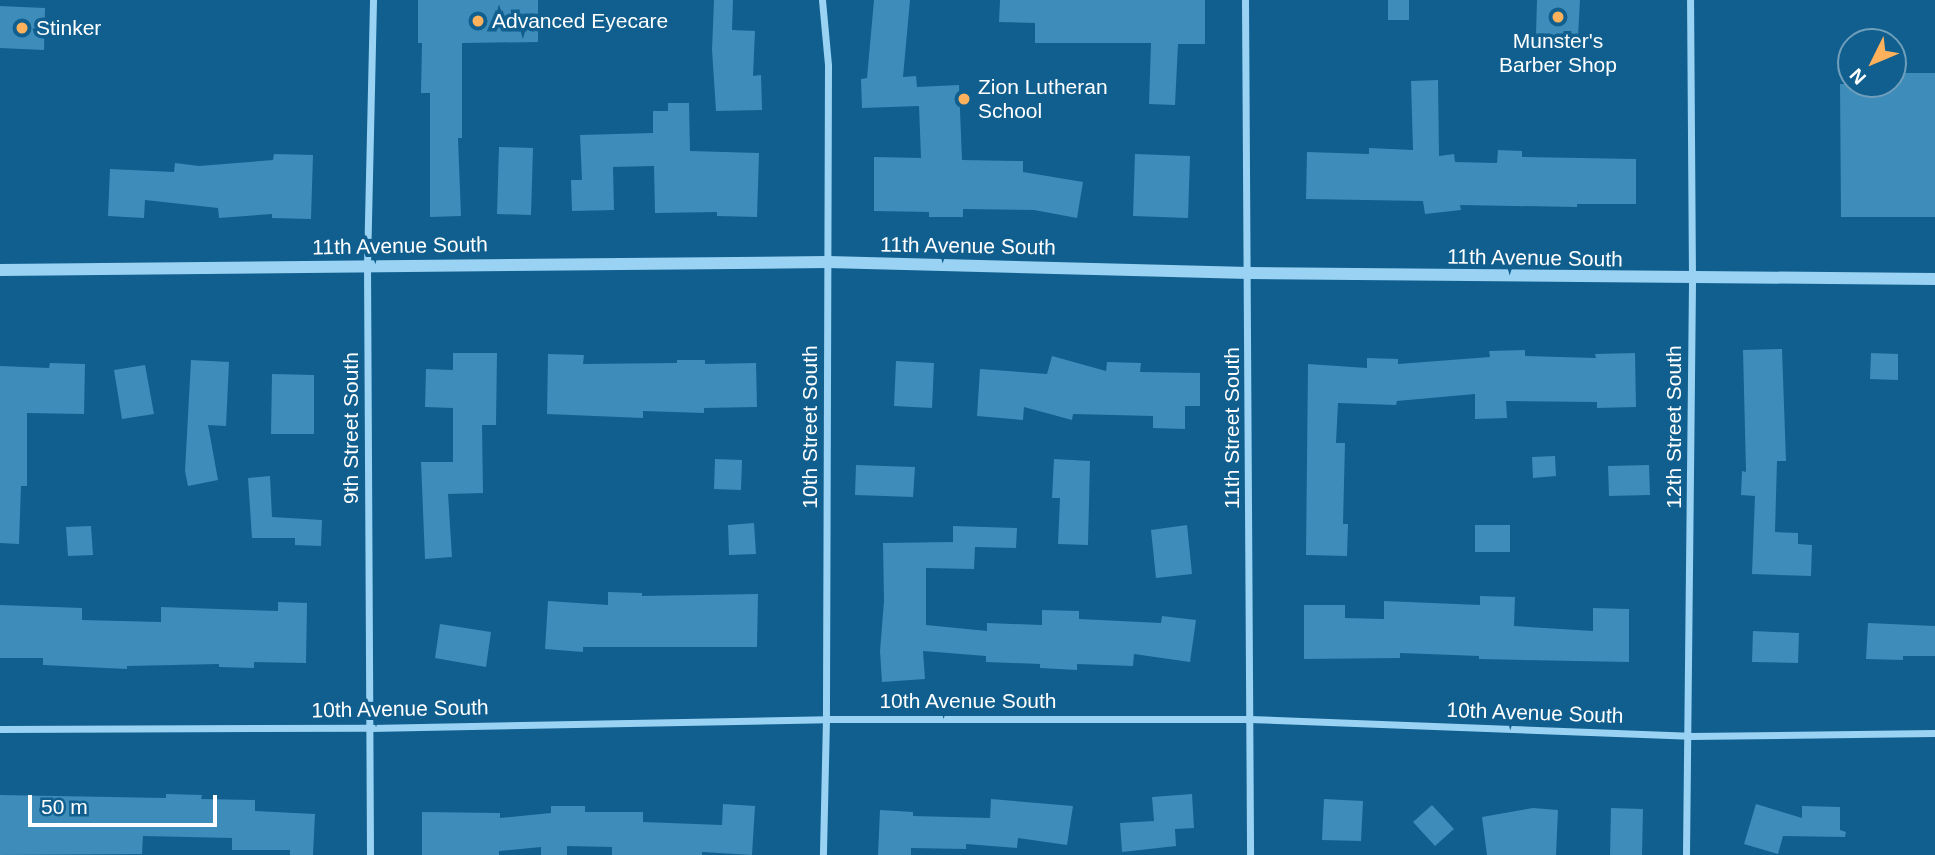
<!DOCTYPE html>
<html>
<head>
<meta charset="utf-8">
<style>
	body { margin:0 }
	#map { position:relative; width:1935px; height:855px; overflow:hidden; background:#105f8f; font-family:Helvetica,sans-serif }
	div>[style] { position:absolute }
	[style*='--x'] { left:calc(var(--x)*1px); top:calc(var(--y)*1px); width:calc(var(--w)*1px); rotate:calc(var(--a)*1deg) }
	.building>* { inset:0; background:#3d8cba }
	.minor>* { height:7px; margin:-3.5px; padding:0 3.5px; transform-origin:3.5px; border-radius:3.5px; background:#99d2f3 }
	.tertiary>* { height:12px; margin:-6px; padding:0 6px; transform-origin:6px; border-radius:6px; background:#99d2f3 }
	.dots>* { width:19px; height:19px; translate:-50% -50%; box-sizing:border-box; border:4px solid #105f8f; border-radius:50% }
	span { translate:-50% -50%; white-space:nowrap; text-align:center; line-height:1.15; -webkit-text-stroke:7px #105f8f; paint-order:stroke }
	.poi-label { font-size:21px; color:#fff }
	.left { translate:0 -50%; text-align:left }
	.street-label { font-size:21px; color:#fff }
	.north { position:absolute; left:1837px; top:28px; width:70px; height:70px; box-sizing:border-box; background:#105f8f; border:2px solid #709fbc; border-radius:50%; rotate:227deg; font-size:19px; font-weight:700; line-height:28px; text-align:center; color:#fff }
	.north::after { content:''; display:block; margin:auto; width:24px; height:32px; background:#ffb25b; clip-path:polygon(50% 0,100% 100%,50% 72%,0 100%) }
	.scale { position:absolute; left:28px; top:795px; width:189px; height:32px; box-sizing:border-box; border:4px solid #fff; border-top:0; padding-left:9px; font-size:21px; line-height:24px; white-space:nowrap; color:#fff; -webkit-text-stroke:5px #105f8f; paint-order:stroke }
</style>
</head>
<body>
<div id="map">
	<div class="building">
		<div style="clip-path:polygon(418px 0,538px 0,538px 42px,462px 43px,462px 138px,458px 138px,461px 216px,430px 217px,430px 93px,421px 93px,422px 43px,418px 43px)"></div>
		<div style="clip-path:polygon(714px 0,733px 0,732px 30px,755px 31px,753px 76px,761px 75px,762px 110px,716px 111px,712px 50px)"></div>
		<div style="clip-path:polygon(874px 0,910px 0,903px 77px,916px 76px,917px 87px,959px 85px,962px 160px,1023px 161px,1023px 172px,1083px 182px,1077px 218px,1034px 210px,963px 209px,963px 217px,929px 217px,929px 212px,874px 211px,874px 157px,921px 158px,919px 106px,862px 108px,861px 79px,867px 78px)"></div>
		<div style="clip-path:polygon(1000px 0,1205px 0,1205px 44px,1178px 44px,1175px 105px,1149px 104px,1151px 43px,1035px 43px,1035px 23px,999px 22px)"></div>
		<div style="clip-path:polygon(1388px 0,1409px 0,1409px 20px,1388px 20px)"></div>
		<div style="clip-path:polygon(1537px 0,1580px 0,1578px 36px,1536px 34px)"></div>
		<div style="clip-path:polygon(0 6px,45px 8px,44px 50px,0 48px)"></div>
		<div style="clip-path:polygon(1893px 73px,1935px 73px,1935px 217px,1841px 217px,1840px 84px,1893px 84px)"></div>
		<div style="clip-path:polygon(1438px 80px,1439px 156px,1454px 154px,1455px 162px,1497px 163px,1498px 150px,1522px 151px,1522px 157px,1636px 159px,1636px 204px,1577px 204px,1577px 207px,1460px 205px,1461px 210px,1425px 214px,1423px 201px,1306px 199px,1307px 152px,1369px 154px,1369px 148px,1413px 150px,1411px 81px)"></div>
		<div style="clip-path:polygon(668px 103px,689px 103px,690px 151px,759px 153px,757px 217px,717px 216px,717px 212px,655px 213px,654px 166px,613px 167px,614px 210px,572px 211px,571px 180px,582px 180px,580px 135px,653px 133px,653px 111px,668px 111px)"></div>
		<div style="clip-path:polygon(499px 147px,533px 148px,531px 215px,497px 214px)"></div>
		<div style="clip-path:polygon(274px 154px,313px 155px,311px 219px,272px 218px,272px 214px,219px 218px,218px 208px,145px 200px,144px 218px,108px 216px,110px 169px,174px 172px,175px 163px,199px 166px,273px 160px)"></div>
		<div style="clip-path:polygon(1135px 154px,1190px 156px,1188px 218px,1133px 216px)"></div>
		<div style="clip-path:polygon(1782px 349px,1786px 461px,1777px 461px,1775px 532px,1798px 533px,1798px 544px,1812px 545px,1811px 576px,1752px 574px,1755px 496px,1741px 495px,1742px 471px,1746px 472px,1743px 350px)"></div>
		<div style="clip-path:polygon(1525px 350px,1525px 356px,1596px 358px,1595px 354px,1635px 353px,1636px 407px,1597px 408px,1597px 402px,1506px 401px,1507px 418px,1475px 419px,1475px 394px,1397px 401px,1396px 405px,1338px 403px,1336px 443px,1345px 443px,1343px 524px,1348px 524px,1347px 556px,1306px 555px,1308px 364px,1367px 368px,1367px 358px,1398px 359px,1398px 364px,1490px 357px,1489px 351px)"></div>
		<div style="clip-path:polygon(453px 353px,497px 353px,496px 425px,482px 425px,483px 493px,448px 494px,452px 557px,425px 559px,421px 462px,453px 462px,453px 408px,425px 407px,426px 369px,453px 370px)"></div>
		<div style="clip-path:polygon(1871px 353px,1898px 354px,1898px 380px,1870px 379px)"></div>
		<div style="clip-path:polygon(548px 354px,584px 355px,583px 364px,677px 363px,677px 360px,705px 360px,705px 364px,756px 363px,757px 407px,704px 408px,704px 413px,643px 411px,643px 418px,547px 414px)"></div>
		<div style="clip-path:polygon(1052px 356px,1106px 371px,1107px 362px,1141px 363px,1140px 372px,1200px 373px,1200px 406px,1185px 406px,1185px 429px,1153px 428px,1153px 416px,1073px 414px,1072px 420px,1024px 407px,1023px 420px,977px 416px,980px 369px,1047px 374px)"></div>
		<div style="clip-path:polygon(191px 360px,229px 362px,226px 426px,208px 425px,218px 480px,188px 486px,185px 471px)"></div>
		<div style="clip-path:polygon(896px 361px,934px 363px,932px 408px,894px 406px)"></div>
		<div style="clip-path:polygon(50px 363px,85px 364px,84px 414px,27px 413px,27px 486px,21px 486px,19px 544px,0 543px,0 366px,49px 368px)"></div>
		<div style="clip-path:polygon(145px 365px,154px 414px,122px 419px,114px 370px)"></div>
		<div style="clip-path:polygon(272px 374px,314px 375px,314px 434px,271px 434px)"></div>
		<div style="clip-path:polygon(1555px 456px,1556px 476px,1533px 478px,1532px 457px)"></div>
		<div style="clip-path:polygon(715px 459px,742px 460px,741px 490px,714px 489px)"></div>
		<div style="clip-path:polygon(1054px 459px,1090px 461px,1088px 545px,1058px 544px,1060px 498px,1052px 498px)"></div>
		<div style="clip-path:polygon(856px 465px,915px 467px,913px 497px,855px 495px)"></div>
		<div style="clip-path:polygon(1649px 465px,1650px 495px,1609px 496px,1608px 466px)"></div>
		<div style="clip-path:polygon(270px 476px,272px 517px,322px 520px,321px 546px,295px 545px,295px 538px,252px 538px,248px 478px)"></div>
		<div style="clip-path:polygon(754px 523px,756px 554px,729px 555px,728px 525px)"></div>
		<div style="clip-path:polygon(1187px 525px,1192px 574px,1156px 578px,1151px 530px)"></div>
		<div style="clip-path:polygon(1475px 525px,1510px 525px,1510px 552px,1475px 552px)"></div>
		<div style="clip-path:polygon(91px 526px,93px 555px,68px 556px,66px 527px)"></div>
		<div style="clip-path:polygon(953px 526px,1017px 528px,1016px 548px,975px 547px,974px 569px,926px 568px,926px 625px,987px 631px,987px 623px,1042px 625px,1042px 610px,1079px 611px,1079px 619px,1161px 623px,1162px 616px,1196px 620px,1190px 662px,1134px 654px,1133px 666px,1077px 664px,1077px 670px,1040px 668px,1040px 664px,986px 662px,986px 656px,923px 651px,925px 679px,882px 682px,880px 651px,884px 601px,883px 543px,953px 542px)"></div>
		<div style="clip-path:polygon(608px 592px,642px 593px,642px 596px,758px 594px,757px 647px,583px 647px,583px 652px,545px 649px,548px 601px,608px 605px)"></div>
		<div style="clip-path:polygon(1480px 596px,1515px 597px,1514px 626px,1593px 631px,1593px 608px,1629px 609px,1629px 662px,1479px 659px,1479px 656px,1400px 653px,1400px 658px,1304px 659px,1304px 605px,1345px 605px,1345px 618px,1384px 619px,1384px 601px,1480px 605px)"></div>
		<div style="clip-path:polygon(278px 602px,307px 603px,306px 663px,254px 662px,254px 668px,219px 667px,219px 664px,127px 666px,127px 669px,43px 665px,43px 658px,0 658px,0 605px,82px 608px,82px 620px,161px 622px,161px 607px,278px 611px)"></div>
		<div style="clip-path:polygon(1868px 623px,1935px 626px,1935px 656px,1903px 656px,1903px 660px,1866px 659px)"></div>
		<div style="clip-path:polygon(440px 624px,491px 632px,486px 667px,435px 658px)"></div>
		<div style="clip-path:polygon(1753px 631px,1799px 633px,1798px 663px,1752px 662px)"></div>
		<div style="clip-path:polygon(166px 794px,202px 795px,201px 799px,255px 800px,255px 811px,315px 814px,313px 855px,290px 855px,290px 850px,232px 850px,232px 838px,143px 836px,142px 854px,0 855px,0 795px,166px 798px)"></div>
		<div style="clip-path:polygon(1192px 794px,1194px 828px,1175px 829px,1176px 846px,1122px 852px,1120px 823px,1154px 821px,1152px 797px)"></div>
		<div style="clip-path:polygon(991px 799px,1073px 806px,1067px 845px,1018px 838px,1017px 848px,966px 844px,966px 849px,911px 848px,911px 855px,878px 855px,880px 810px,913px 812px,913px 816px,990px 818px)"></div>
		<div style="clip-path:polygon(1324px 799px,1363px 801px,1361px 841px,1322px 840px)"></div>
		<div style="clip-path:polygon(723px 804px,755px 806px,752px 855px,702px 852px,702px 855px,612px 855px,612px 847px,567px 846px,567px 855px,541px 855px,541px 847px,499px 851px,499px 855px,422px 855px,422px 812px,500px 813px,500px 818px,551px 813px,551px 806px,585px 806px,585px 812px,643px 812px,643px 822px,722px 825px)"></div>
		<div style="clip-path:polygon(1756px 804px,1802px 818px,1802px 806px,1840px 807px,1840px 830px,1846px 832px,1845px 837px,1783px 836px,1778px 854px,1744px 844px)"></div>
		<div style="clip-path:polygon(1432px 805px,1454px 829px,1435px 846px,1413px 822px)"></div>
		<div style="clip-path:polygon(1533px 808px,1558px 810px,1556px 855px,1487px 855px,1482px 817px)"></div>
		<div style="clip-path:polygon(1611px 808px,1643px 809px,1642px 855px,1610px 855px)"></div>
	</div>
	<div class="minor">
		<div style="--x:822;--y:0;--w:65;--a:84.7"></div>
		<div style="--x:828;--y:65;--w:654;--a:90.18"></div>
		<div style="--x:826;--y:719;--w:136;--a:91.3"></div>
		<div style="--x:1245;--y:0;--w:855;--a:89.66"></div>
		<div style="--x:0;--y:729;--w:370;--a:-0.2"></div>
		<div style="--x:370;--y:728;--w:456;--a:-1.1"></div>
		<div style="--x:826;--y:719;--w:424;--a:0"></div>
		<div style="--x:1250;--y:719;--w:439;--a:2.2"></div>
		<div style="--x:1689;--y:736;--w:246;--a:-0.7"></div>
		<div style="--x:370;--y:855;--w:590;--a:-90.29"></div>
		<div style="--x:367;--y:265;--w:265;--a:-88.7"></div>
		<div style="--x:1686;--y:855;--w:576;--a:-89.4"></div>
		<div style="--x:1692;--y:279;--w:279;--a:-90.4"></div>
	</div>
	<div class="tertiary">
		<div style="--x:0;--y:270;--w:828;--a:-0.55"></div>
		<div style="--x:828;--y:262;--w:421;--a:1.5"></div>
		<div style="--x:1249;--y:273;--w:686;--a:0.5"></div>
	</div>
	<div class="dots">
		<div style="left:1558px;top:17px;background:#ffb25b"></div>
		<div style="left:478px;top:21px;background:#ffb25b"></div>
		<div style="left:22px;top:28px;background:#ffb25b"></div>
		<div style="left:964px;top:99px;background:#ffb25b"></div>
	</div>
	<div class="poi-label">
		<span class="left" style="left:492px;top:21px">Advanced Eyecare</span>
		<span class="left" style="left:36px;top:28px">Stinker</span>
		<span style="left:1558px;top:53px">Munster's<br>Barber Shop</span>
		<span class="left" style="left:978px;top:99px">Zion Lutheran<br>School</span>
	</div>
	<div class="street-label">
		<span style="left:400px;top:246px;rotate:-1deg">11th Avenue South</span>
		<span style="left:968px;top:246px;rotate:1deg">11th Avenue South</span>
		<span style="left:1535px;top:258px;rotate:1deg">11th Avenue South</span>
		<span style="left:810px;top:427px;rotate:-90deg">10th Street South</span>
		<span style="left:1674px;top:427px;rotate:-90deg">12th Street South</span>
		<span style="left:351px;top:428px;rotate:-90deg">9th Street South</span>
		<span style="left:1232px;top:428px;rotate:-90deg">11th Street South</span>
		<span style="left:968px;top:701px">10th Avenue South</span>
		<span style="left:400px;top:709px;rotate:-1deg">10th Avenue South</span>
		<span style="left:1535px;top:713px;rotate:2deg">10th Avenue South</span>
	</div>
	<div class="north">N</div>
	<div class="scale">50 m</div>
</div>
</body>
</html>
